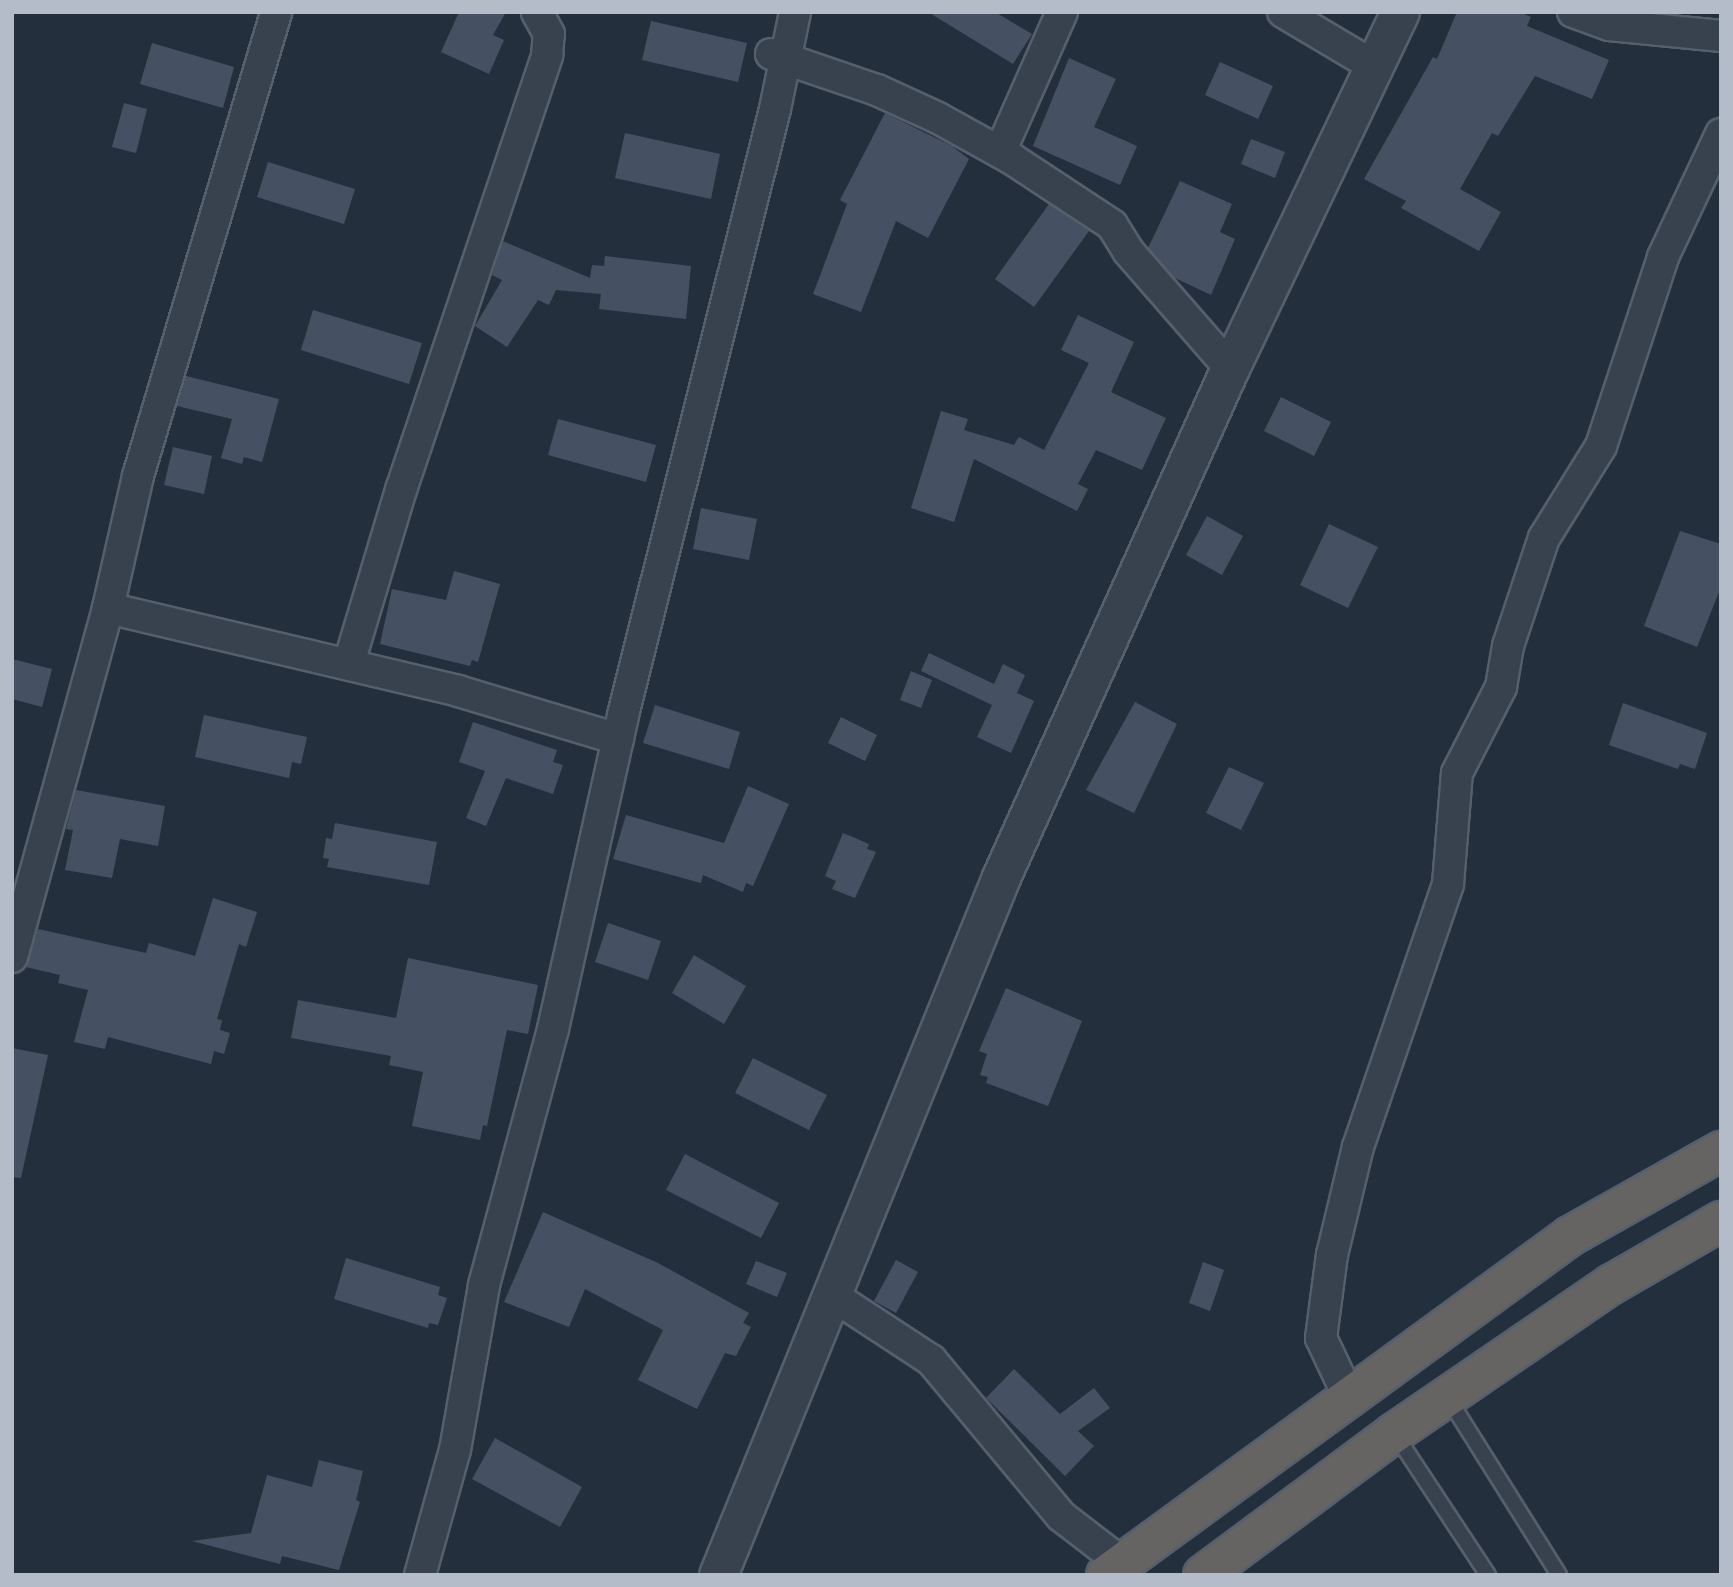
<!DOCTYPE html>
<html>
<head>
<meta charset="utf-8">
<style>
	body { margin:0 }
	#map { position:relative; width:1733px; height:1587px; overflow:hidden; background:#242f3e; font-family:Overpass,sans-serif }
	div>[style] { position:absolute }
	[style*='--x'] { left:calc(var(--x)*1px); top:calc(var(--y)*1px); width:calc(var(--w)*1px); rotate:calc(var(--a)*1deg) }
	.building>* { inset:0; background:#455162 }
	.roads { filter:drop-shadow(2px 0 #565f6c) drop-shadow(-2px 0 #565f6c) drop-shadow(0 2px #565f6c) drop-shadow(0 -2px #565f6c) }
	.service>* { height:14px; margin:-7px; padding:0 7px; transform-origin:7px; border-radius:7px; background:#38414e }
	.minor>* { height:30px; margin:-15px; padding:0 15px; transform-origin:15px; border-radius:15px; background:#38414e }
	.tertiary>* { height:37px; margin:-18.5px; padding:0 18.5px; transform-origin:18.5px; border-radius:18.5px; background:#38414e }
	.trunk>* { height:38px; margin:-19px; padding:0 19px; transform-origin:19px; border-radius:19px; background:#656462 }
	span { translate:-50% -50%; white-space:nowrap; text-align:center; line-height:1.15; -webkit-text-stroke:5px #1d2633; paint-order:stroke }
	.frame { position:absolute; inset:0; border:14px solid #b4bcc9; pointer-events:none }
</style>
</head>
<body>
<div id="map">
	<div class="building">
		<div style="clip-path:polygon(459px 12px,506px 12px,493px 35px,504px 40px,489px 74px,441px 52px)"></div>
		<div style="clip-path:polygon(928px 12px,995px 12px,1032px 34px,1013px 64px)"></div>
		<div style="clip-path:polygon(1457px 12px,1520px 12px,1531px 17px,1527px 26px,1609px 60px,1592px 99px,1535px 76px,1498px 136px,1492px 133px,1460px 189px,1501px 212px,1479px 251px,1401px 208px,1406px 201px,1364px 179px,1433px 57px,1437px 59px)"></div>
		<div style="clip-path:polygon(651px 21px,747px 43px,738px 82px,642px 60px)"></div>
		<div style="clip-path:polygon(152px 43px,234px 67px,223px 108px,140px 84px)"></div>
		<div style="clip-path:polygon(1069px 58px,1116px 79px,1094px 127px,1137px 146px,1120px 185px,1033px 146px)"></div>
		<div style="clip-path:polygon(1220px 62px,1273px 86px,1258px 119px,1205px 95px)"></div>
		<div style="clip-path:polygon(124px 103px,147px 109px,136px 153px,112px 147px)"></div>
		<div style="clip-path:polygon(885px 113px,952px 146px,969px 159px,928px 238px,896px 221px,861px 312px,813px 294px,847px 204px,840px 200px)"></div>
		<div style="clip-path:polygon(625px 133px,720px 154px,711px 199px,615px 178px)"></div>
		<div style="clip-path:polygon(1251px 139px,1285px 152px,1275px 178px,1241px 164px)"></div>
		<div style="clip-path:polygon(268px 162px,355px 189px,344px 224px,257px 197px)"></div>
		<div style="clip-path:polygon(1180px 181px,1232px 204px,1220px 232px,1235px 239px,1211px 295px,1175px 278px,1148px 248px)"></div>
		<div style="clip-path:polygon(1049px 204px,1089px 231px,1034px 307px,995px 279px)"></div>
		<div style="clip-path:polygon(503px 241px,590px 278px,592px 265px,604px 266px,605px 256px,691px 266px,686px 319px,599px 309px,601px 294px,556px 290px,549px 305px,538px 300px,507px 347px,475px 326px,502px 280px,492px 275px)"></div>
		<div style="clip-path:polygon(313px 310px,422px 343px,409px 384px,301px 350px)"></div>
		<div style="clip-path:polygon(1078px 315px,1134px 342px,1111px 392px,1166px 418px,1142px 470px,1096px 450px,1078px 484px,1088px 489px,1077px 511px,974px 459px,954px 522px,911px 508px,941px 411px,968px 419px,964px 430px,1014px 445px,1019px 437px,1044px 450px,1089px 363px,1061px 350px)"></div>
		<div style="clip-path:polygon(186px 376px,279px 399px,262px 462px,244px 457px,242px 464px,221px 458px,232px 419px,177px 406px)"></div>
		<div style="clip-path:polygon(1281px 397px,1331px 422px,1314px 456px,1264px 431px)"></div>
		<div style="clip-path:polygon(558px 419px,656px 445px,646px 482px,548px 455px)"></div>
		<div style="clip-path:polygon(173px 447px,212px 456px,204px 494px,164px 485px)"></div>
		<div style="clip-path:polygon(701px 508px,757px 519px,749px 560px,693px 549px)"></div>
		<div style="clip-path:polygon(1207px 516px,1243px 536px,1222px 575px,1186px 555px)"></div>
		<div style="clip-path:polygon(1329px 524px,1378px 547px,1348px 608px,1300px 585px)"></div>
		<div style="clip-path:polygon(1680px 531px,1721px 544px,1721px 587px,1697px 647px,1644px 626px)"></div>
		<div style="clip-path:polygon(454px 571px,500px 584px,478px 662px,472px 660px,470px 666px,380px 644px,392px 589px,446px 600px)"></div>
		<div style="clip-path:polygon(929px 653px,994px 684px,1003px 664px,1025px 675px,1017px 693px,1034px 701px,1011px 753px,977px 737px,992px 705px,921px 671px)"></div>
		<div style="clip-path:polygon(12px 659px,52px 669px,42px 707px,12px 699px)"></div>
		<div style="clip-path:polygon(911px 671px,932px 680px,921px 708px,900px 700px)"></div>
		<div style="clip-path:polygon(1135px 702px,1177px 724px,1134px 813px,1086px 790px)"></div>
		<div style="clip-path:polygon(1623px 703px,1707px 733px,1695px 769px,1680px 764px,1678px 769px,1609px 745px)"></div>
		<div style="clip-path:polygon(655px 705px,740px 732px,729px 769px,643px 743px)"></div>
		<div style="clip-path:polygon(204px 715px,307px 737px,301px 764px,292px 762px,289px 778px,195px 757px)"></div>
		<div style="clip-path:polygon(841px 717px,877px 735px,865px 761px,828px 743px)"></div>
		<div style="clip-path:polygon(473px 722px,557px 750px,553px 762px,563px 765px,553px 794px,506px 778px,486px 826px,466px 818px,485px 771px,459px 762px)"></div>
		<div style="clip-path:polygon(1229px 767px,1264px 783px,1241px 830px,1206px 813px)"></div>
		<div style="clip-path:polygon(748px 786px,789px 804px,753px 886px,746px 883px,743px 892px,703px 875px,701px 883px,613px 859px,626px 815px,724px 843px)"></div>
		<div style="clip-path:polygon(76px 790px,165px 806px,158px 846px,120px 839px,112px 878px,65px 870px,73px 830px,66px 829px)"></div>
		<div style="clip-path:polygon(335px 823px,437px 842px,429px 885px,327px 867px,329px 859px,323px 858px,326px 838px,332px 839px)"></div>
		<div style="clip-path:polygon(843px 833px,869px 844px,867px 849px,876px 852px,855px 898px,832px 889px,836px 881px,825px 876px)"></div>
		<div style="clip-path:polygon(213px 898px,257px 912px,246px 947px,239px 944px,217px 1019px,222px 1020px,220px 1030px,230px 1033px,224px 1054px,214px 1051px,211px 1064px,108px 1037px,105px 1049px,74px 1042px,88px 990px,58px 983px,60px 975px,26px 967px,38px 929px,146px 953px,149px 943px,195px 956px)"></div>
		<div style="clip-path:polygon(608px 923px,661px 941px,648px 980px,595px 962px)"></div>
		<div style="clip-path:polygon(694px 955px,746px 986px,724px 1024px,672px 993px)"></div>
		<div style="clip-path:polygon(408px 958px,538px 985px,528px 1034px,507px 1030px,487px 1126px,483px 1125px,480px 1140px,412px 1126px,423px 1072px,389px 1065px,391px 1056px,291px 1038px,298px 1000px,396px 1018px)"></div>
		<div style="clip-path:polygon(1006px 988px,1082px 1021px,1048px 1106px,986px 1083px,988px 1077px,980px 1075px,987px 1054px,979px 1051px)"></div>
		<div style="clip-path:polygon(12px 1048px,48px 1055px,21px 1178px,12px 1177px)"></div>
		<div style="clip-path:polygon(753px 1058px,827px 1095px,809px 1130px,735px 1093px)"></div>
		<div style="clip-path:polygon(685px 1154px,779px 1203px,761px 1238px,666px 1190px)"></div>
		<div style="clip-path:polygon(543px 1212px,658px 1263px,749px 1313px,743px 1323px,751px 1327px,736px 1356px,725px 1353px,697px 1409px,638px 1380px,663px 1330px,585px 1289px,569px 1327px,504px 1302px)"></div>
		<div style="clip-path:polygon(346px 1258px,440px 1287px,438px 1295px,447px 1298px,438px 1325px,429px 1323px,428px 1328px,334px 1299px)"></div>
		<div style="clip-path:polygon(896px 1260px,918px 1272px,896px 1313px,874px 1301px)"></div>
		<div style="clip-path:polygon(756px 1261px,787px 1273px,777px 1297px,746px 1284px)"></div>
		<div style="clip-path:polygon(1203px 1262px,1224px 1270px,1210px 1311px,1189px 1303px)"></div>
		<div style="clip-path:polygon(1014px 1369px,1060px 1414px,1094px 1388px,1110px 1408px,1078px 1431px,1094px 1446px,1065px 1476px,986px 1398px)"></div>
		<div style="clip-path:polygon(495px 1438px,582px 1487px,560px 1527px,472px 1479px)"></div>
		<div style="clip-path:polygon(319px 1460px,363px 1471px,356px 1500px,360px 1502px,339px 1570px,282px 1556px,280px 1564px,192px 1541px,251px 1533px,267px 1475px,312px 1487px)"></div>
	</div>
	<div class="roads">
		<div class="service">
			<div style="--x:1448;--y:1398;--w:209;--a:57.9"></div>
			<div style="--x:1395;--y:1434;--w:169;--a:56.6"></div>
		</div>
		<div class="minor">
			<div style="--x:1283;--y:12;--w:106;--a:30.7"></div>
			<div style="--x:1573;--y:12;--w:38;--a:20"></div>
			<div style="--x:1609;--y:25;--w:113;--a:5.6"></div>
			<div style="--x:771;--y:54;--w:112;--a:18.8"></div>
			<div style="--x:877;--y:90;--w:67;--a:24.7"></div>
			<div style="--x:938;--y:118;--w:85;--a:29"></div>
			<div style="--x:1012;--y:159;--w:120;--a:33.4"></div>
			<div style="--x:1112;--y:225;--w:31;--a:58"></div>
			<div style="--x:1128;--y:251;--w:155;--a:48.9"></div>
			<div style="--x:1000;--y:152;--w:153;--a:-66.1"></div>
			<div style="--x:108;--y:608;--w:360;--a:13.3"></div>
			<div style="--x:458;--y:691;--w:167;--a:16.7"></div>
			<div style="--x:349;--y:663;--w:181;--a:-73.3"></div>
			<div style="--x:401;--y:490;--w:459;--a:-71.4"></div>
			<div style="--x:547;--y:55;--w:21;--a:-85"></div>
			<div style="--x:549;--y:34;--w:25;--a:-119"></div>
			<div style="--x:12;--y:957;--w:362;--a:-74.6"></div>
			<div style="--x:108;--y:608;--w:135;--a:-77.2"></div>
			<div style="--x:138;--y:476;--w:484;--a:-73.4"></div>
			<div style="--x:830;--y:1294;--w:121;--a:33.2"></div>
			<div style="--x:931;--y:1360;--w:203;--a:50.2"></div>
			<div style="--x:1061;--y:1516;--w:77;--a:37.6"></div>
			<div style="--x:1348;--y:1395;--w:63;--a:-115.3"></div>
			<div style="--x:1321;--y:1338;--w:84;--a:-82.5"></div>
			<div style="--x:1332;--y:1255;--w:111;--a:-76.5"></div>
			<div style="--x:1358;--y:1147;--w:278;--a:-71.1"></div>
			<div style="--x:1448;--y:884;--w:111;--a:-85.4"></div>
			<div style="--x:1457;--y:773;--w:97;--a:-62.9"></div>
			<div style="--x:1501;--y:687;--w:42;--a:-80.3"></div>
			<div style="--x:1508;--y:646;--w:114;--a:-71.6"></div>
			<div style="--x:1544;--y:538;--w:108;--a:-58.2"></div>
			<div style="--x:1601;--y:446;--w:199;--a:-71.8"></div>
			<div style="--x:1663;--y:257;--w:136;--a:-64.8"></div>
			<div style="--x:420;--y:1575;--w:130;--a:-74.4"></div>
			<div style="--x:455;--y:1450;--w:168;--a:-80"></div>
			<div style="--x:484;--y:1285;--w:265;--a:-74.9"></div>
			<div style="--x:553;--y:1029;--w:322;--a:-77.4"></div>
			<div style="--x:623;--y:715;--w:625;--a:-75.92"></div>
			<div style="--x:775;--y:109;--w:99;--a:-78.3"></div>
		</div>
		<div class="tertiary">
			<div style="--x:718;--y:1575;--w:753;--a:-67.93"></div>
			<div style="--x:1001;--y:877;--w:558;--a:-65.78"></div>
			<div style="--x:1230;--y:368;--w:395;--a:-64.5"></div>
		</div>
		<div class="trunk">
			<div style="--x:1106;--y:1575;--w:575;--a:-36.15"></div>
			<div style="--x:1570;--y:1236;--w:173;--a:-29.4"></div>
			<div style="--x:1203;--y:1575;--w:238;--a:-36.6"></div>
			<div style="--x:1394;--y:1433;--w:264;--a:-34.4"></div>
			<div style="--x:1612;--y:1284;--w:126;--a:-30"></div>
		</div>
	</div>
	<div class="frame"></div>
</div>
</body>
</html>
